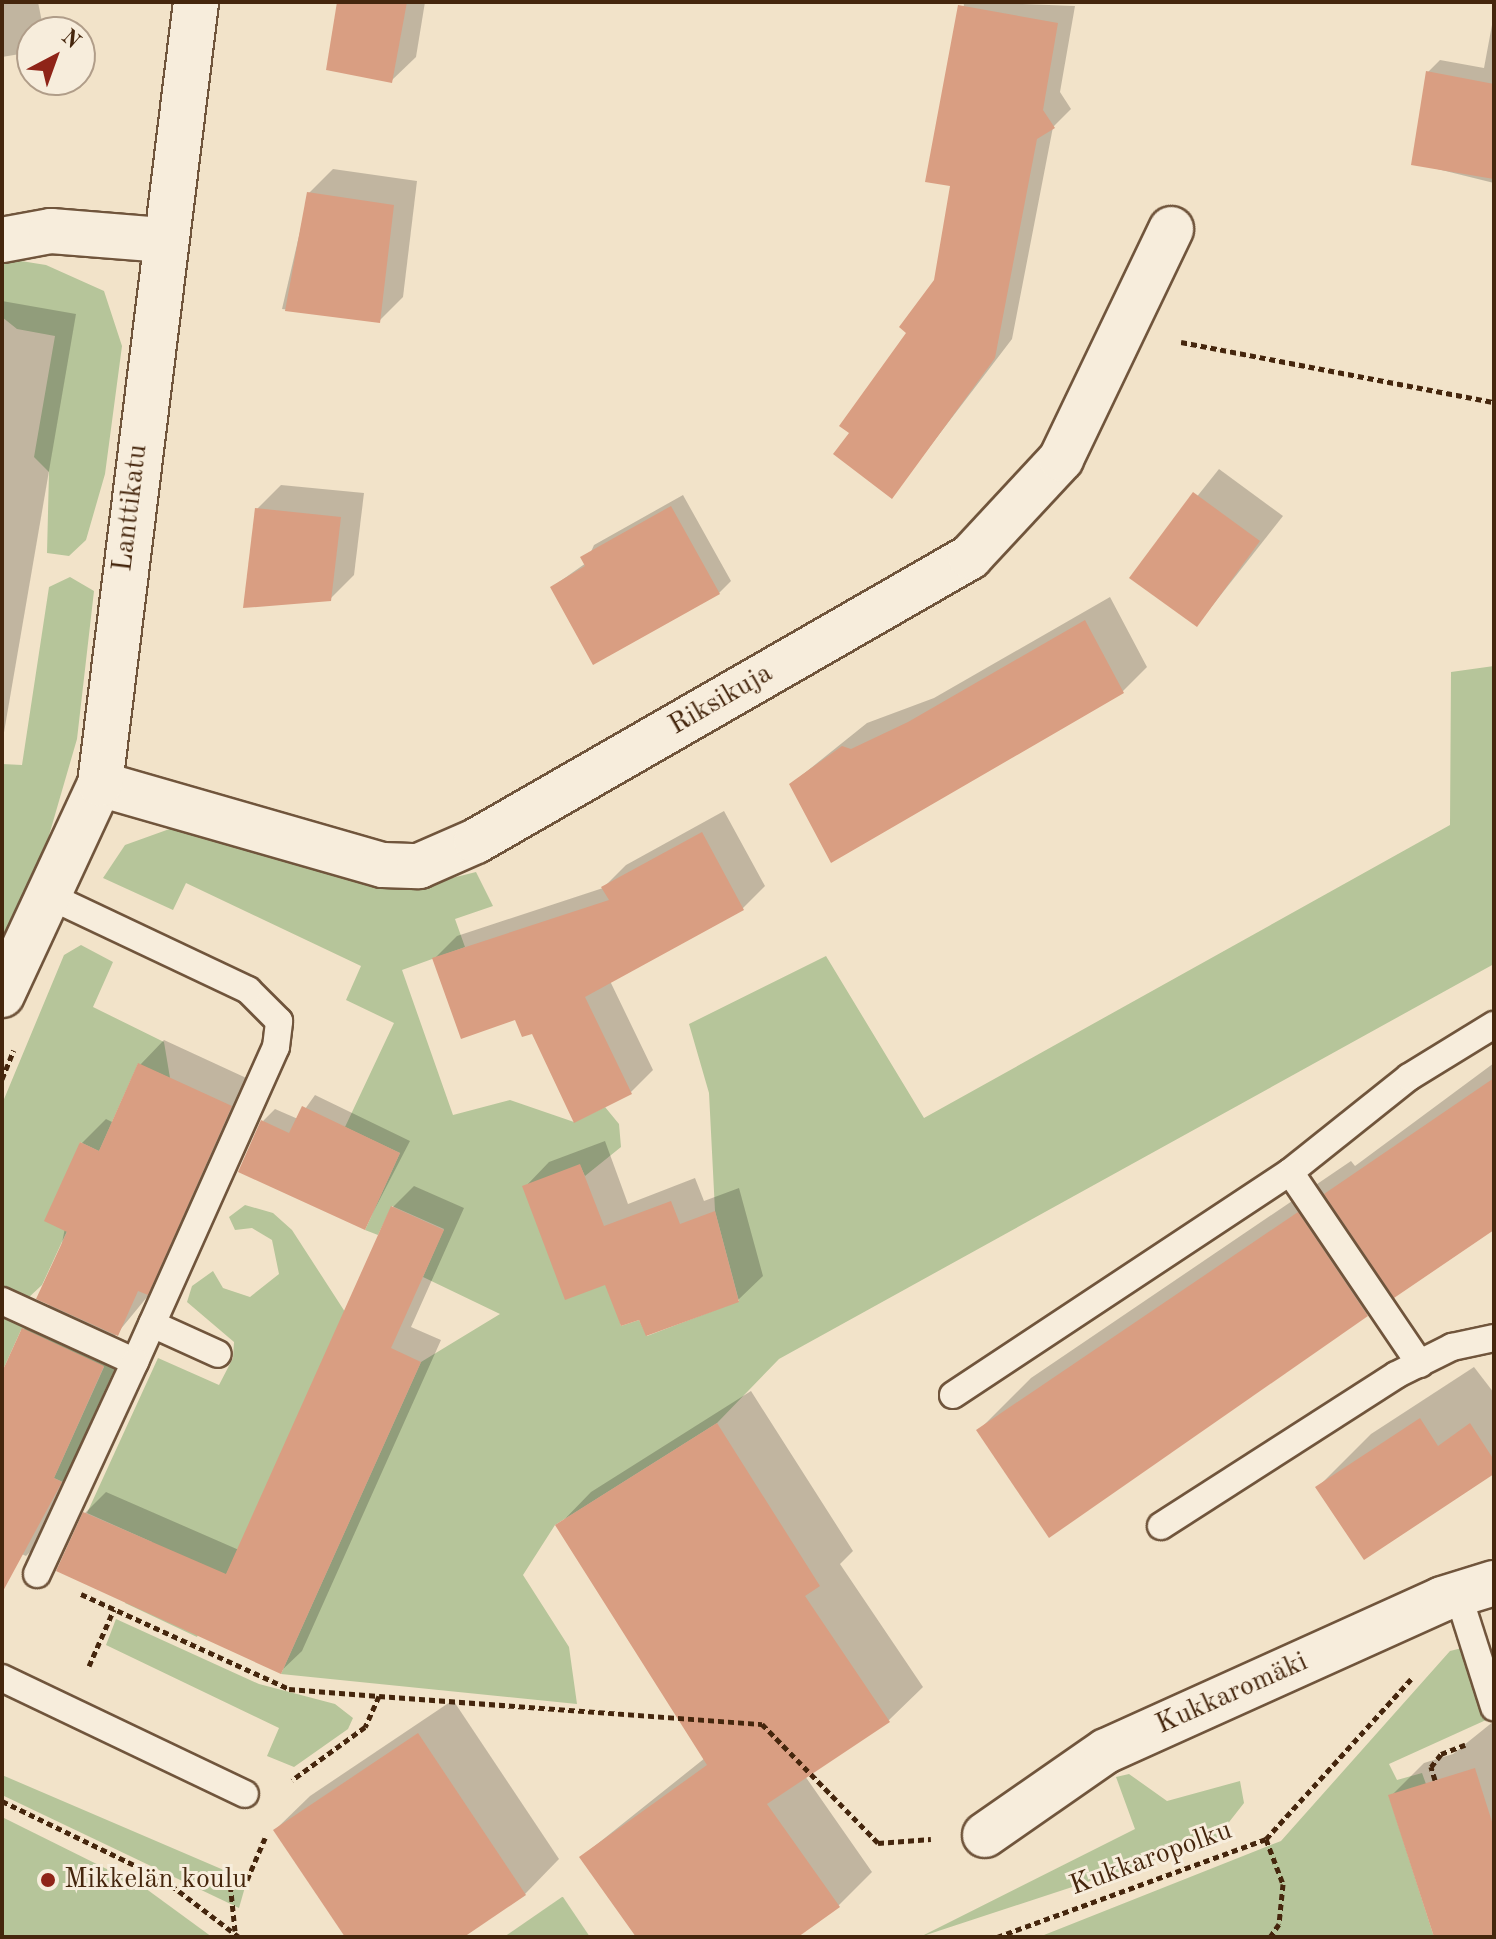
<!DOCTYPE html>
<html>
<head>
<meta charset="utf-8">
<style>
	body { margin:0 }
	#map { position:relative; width:1496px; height:1939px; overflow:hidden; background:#f2e3c9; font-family:"Old Standard TT",serif }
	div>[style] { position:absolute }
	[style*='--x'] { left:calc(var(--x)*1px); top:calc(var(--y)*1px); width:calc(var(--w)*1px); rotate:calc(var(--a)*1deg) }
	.green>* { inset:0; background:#b6c59a }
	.shadow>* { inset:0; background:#0003 }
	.building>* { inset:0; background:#d99e82 }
	.path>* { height:5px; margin-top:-2.5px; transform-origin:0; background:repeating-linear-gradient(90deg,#45260d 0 6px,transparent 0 10px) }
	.roads { filter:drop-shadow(2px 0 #70553c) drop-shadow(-2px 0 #70553c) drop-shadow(0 2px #70553c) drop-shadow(0 -2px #70553c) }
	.service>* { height:26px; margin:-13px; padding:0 13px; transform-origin:13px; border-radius:13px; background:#f7eddc }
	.minor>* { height:44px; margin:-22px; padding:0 22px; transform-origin:22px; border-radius:22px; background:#f7eddc }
	.dots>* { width:22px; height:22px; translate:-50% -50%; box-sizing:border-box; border:4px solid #f7eddc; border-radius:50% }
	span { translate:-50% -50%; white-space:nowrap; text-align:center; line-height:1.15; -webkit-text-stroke:6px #f7eddc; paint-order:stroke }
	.street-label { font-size:28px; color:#45260d }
	.poi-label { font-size:28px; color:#45260d }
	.left { translate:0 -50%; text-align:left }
	.frame { position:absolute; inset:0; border:4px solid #45260d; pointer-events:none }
	.north { position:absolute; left:16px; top:16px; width:80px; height:80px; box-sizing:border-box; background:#f7eddc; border:2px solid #b09d89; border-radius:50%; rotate:41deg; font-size:22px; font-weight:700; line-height:32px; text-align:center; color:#45260d }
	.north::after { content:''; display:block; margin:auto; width:28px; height:36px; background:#8f2418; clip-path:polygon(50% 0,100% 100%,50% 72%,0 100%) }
</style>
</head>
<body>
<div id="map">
	<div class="green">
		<div style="clip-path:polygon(2px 258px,46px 265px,104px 291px,122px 346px,105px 474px,86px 540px,69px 556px,47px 553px,49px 472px,34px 457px,55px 336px,17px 329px,2px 317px)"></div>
		<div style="clip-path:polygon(70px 577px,94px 591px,77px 739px,41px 863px,2px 937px,2px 764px,22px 765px,49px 587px)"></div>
		<div style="clip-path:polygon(1494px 666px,1494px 964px,779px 1359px,717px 1423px,555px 1525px,523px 1575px,569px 1647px,577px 1704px,281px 1674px,421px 1362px,500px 1314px,423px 1277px,444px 1229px,392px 1206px,378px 1235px,365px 1230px,400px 1153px,345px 1127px,394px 1023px,346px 1000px,361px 966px,186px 883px,173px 910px,103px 878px,125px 845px,175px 827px,404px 890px,476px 872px,493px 906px,455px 919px,465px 947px,402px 970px,453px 1115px,510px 1100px,574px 1122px,605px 1107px,619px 1124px,621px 1147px,585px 1176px,580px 1165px,621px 1326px,639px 1320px,647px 1336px,739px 1301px,715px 1211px,709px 1093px,689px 1024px,826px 956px,924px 1118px,1450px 825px,1451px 672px)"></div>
		<div style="clip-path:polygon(81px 945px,113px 962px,93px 1007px,164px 1042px,170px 1078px,138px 1064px,99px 1151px,80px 1142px,67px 1231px,42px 1285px,27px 1299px,2px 1294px,2px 1104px,64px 955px)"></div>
		<div style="clip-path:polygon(245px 1205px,273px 1213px,292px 1230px,347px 1315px,197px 1637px,125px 1603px,152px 1542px,87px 1513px,158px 1358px,219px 1385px,233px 1358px,234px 1342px,187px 1302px,192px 1286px,213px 1271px,223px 1288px,250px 1297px,279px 1274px,272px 1240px,252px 1228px,235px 1230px,229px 1217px)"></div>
		<div style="clip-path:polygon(2px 1308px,127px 1365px,72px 1486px,54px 1478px,104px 1367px,21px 1330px,2px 1372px)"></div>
		<div style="clip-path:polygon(116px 1619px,259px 1684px,335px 1704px,353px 1718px,348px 1729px,294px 1767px,267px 1756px,279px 1728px,106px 1645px)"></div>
		<div style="clip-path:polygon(1466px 1647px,1486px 1720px,1389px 1764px,1397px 1780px,1422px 1773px,1426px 1784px,1389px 1796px,1434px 1937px,1039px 1937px,1281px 1841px,1450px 1651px)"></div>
		<div style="clip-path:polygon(1129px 1774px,1167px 1801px,1240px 1781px,1244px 1803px,1215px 1840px,920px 1937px,1135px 1829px,1116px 1777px)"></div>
		<div style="clip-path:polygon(2px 1775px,247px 1880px,239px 1908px,2px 1795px)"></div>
		<div style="clip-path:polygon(2px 1817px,145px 1888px,212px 1937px,2px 1937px)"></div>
		<div style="clip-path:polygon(563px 1897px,590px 1937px,504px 1937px,562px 1897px)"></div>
	</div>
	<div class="shadow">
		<div style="clip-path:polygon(2px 2px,38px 2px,44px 32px,32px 32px,32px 52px,2px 57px)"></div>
		<div style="clip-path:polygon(339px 2px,425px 2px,416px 57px,391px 81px)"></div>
		<div style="clip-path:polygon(964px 2px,1075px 6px,1060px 92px,1071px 109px,1053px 127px,1012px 339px,892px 496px,851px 432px,936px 281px,952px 184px)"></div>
		<div style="clip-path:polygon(1494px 14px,1494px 183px,1413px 163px,1428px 72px,1440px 60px,1484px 68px)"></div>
		<div style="clip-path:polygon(333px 169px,417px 181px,403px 297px,379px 321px,282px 309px,309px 193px)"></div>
		<div style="clip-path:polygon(2px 301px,76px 314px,2px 744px)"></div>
		<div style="clip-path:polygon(1219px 469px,1283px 516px,1197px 625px,1132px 578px)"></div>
		<div style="clip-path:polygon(281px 485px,364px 493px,354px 575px,330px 599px,257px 509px)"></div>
		<div style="clip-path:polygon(683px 495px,731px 581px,719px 593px,552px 587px,586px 563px,594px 545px)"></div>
		<div style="clip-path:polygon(1110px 597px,1147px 667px,1123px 691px,791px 784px,867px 723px,934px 698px)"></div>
		<div style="clip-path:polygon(724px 811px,765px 886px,743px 908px,610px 981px,653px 1070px,631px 1092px,434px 959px,457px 936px,603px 888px,626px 865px)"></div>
		<div style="clip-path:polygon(164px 1040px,255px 1082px,171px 1268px,115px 1336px,127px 1341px,76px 1454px,85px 1457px,50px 1532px,26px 1556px,2px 1545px,2px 1378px,24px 1329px,50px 1303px,82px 1143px,106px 1119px,114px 1123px,140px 1065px)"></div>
		<div style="clip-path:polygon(1494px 1063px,1494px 1227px,1391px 1289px,1367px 1314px,978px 1431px,1031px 1378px,1351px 1161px,1355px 1166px)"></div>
		<div style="clip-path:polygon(315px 1095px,410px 1141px,365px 1228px,263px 1121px,275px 1109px,298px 1119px)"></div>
		<div style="clip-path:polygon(605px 1141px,628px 1204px,695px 1178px,704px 1201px,739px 1188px,763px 1276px,738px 1300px,640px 1318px,525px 1187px,549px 1162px)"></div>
		<div style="clip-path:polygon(414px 1186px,464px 1208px,411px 1327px,441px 1340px,302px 1651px,280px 1672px,59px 1570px,85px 1513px,106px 1492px,239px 1550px,393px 1207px)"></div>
		<div style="clip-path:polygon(1474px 1367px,1494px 1393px,1494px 1472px,1318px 1487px,1371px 1434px)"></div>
		<div style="clip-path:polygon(751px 1391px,853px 1551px,840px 1564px,923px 1687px,889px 1720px,805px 1776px,872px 1872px,839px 1905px,795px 1937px,639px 1937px,581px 1857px,705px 1758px,558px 1526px,591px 1492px)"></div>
		<div style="clip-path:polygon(453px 1700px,559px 1859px,525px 1894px,460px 1937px,347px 1937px,275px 1830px,310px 1796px)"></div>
		<div style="clip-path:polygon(1494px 1721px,1494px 1937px,1436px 1937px,1391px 1796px,1424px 1763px,1453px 1754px)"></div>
	</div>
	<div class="building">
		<div style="clip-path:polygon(337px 2px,407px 2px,392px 83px,326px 70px)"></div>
		<div style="clip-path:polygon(958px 5px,1058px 23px,1043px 110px,1055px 128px,1037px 139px,995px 358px,892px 499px,833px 454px,849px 433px,839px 426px,906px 333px,899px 327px,934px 280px,950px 186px,925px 182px)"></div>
		<div style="clip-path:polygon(1426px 71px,1494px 84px,1494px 179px,1411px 165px)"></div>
		<div style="clip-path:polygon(307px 192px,394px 205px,380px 323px,285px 311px)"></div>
		<div style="clip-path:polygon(1193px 492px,1260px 541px,1197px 627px,1129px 578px)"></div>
		<div style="clip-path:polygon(671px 506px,720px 594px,593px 665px,550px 587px,585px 566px,580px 557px)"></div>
		<div style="clip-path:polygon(255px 508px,341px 517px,331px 601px,243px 608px)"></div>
		<div style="clip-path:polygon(1085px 620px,1124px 693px,831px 863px,789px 784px,842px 746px,851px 749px,908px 722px)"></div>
		<div style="clip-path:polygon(702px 832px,744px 910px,585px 997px,632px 1094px,574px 1123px,532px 1034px,522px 1037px,515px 1020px,461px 1039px,432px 958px,609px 900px,601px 887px)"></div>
		<div style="clip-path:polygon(138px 1063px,232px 1106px,148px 1295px,138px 1291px,118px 1336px,36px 1299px,67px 1232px,44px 1221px,80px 1142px,99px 1151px)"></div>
		<div style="clip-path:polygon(1494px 1078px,1494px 1230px,1394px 1298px,1324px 1194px)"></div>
		<div style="clip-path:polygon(302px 1106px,400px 1153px,365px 1230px,238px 1172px,261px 1120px,289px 1133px)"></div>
		<div style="clip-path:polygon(580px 1164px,604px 1226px,671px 1201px,680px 1224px,715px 1211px,739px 1302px,646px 1336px,639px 1320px,621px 1326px,605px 1285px,565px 1300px,522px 1186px)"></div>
		<div style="clip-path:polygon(391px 1206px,444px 1230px,391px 1348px,421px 1362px,281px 1674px,56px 1571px,83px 1512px,226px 1574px)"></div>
		<div style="clip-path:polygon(1298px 1212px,1368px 1316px,1049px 1538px,976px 1430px)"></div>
		<div style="clip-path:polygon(22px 1328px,104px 1366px,54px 1478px,62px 1482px,2px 1593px,2px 1372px)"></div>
		<div style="clip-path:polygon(1420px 1418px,1438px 1446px,1470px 1423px,1494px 1460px,1494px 1474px,1364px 1560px,1315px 1487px)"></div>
		<div style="clip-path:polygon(717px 1423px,820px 1586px,805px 1596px,890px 1722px,767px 1804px,840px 1907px,798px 1937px,636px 1937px,579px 1857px,707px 1765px,555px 1525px)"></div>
		<div style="clip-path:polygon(418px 1733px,526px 1895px,464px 1937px,345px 1937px,273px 1830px)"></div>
		<div style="clip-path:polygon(1475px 1768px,1494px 1828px,1494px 1937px,1434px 1937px,1388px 1795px)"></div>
	</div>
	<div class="path">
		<div style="--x:1181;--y:342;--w:319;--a:10.9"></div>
		<div style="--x:2;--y:1079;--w:31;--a:-68"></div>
		<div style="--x:81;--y:1594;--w:229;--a:24.5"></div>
		<div style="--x:289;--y:1689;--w:90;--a:4.4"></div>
		<div style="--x:379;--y:1696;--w:34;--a:114"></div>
		<div style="--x:365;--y:1727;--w:90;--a:144"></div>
		<div style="--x:89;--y:1666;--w:62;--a:-66.3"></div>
		<div style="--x:379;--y:1696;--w:384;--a:4.2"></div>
		<div style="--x:762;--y:1724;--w:166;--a:45.7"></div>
		<div style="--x:878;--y:1843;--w:53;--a:-4.3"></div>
		<div style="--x:1435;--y:1780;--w:14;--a:-107"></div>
		<div style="--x:1431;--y:1767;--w:16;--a:-52"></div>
		<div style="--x:1441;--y:1754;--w:26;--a:-21"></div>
		<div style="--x:2;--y:1801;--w:179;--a:25.8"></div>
		<div style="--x:163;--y:1879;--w:96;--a:37.3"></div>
		<div style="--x:1266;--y:1839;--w:48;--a:69.3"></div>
		<div style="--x:1283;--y:1884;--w:40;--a:95.7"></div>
		<div style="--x:1279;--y:1924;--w:16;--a:125"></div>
		<div style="--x:235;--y:1931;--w:59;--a:-95.8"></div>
		<div style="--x:229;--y:1872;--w:20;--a:24"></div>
		<div style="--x:247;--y:1880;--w:46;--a:-66.8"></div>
		<div style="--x:997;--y:1937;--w:286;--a:-20"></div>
		<div style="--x:1266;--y:1839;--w:216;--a:-47.8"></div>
	</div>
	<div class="roads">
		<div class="service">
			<div style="--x:1290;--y:1172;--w:152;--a:-38.6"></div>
			<div style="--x:1409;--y:1077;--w:100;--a:-31.5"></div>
			<div style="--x:2;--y:1301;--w:146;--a:24.6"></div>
			<div style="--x:135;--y:1362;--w:345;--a:-65.9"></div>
			<div style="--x:276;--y:1047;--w:26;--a:-83"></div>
			<div style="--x:279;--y:1021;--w:44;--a:-135"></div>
			<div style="--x:248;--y:990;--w:222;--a:-154.7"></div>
			<div style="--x:152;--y:1324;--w:72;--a:24.4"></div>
			<div style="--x:953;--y:1395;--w:404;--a:-33.5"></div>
			<div style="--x:1290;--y:1172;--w:232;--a:55.9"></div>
			<div style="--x:1161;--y:1526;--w:279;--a:-32.7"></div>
			<div style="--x:1396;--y:1375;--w:63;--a:-26.6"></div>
			<div style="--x:1452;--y:1347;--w:43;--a:-12.1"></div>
			<div style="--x:37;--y:1574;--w:234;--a:-65.2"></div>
			<div style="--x:1458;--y:1594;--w:119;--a:72.3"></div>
			<div style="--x:2;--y:1678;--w:269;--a:25.5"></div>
		</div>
		<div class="minor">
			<div style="--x:2;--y:240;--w:50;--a:-10.4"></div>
			<div style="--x:51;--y:231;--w:111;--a:4.6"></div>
			<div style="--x:100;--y:784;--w:294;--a:16"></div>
			<div style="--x:383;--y:865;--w:36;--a:2"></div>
			<div style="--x:419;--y:866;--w:62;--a:-23.7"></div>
			<div style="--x:476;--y:841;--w:570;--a:-29.89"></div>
			<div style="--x:970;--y:557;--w:134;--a:-47.1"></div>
			<div style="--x:1061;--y:459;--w:255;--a:-64.4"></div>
			<div style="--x:2;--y:995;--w:233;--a:-65.1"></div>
			<div style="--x:100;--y:784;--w:788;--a:-83"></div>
			<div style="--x:985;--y:1835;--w:147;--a:-34.8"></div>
			<div style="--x:1106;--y:1751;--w:369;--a:-24.3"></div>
			<div style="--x:1442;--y:1599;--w:54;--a:-17.1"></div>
		</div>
	</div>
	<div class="dots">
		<div style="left:48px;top:1880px;background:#8f2418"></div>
	</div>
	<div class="street-label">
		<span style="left:131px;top:508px;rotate:-83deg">Lanttikatu</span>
		<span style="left:721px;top:700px;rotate:-30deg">Riksikuja</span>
		<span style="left:1232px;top:1694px;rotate:-24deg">Kukkaromäki</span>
		<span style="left:1151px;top:1859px;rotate:-20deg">Kukkaropolku</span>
	</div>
	<div class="poi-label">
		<span class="left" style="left:64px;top:1880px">Mikkelän koulu</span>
	</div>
	<div class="frame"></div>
	<div class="north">N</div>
</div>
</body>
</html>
